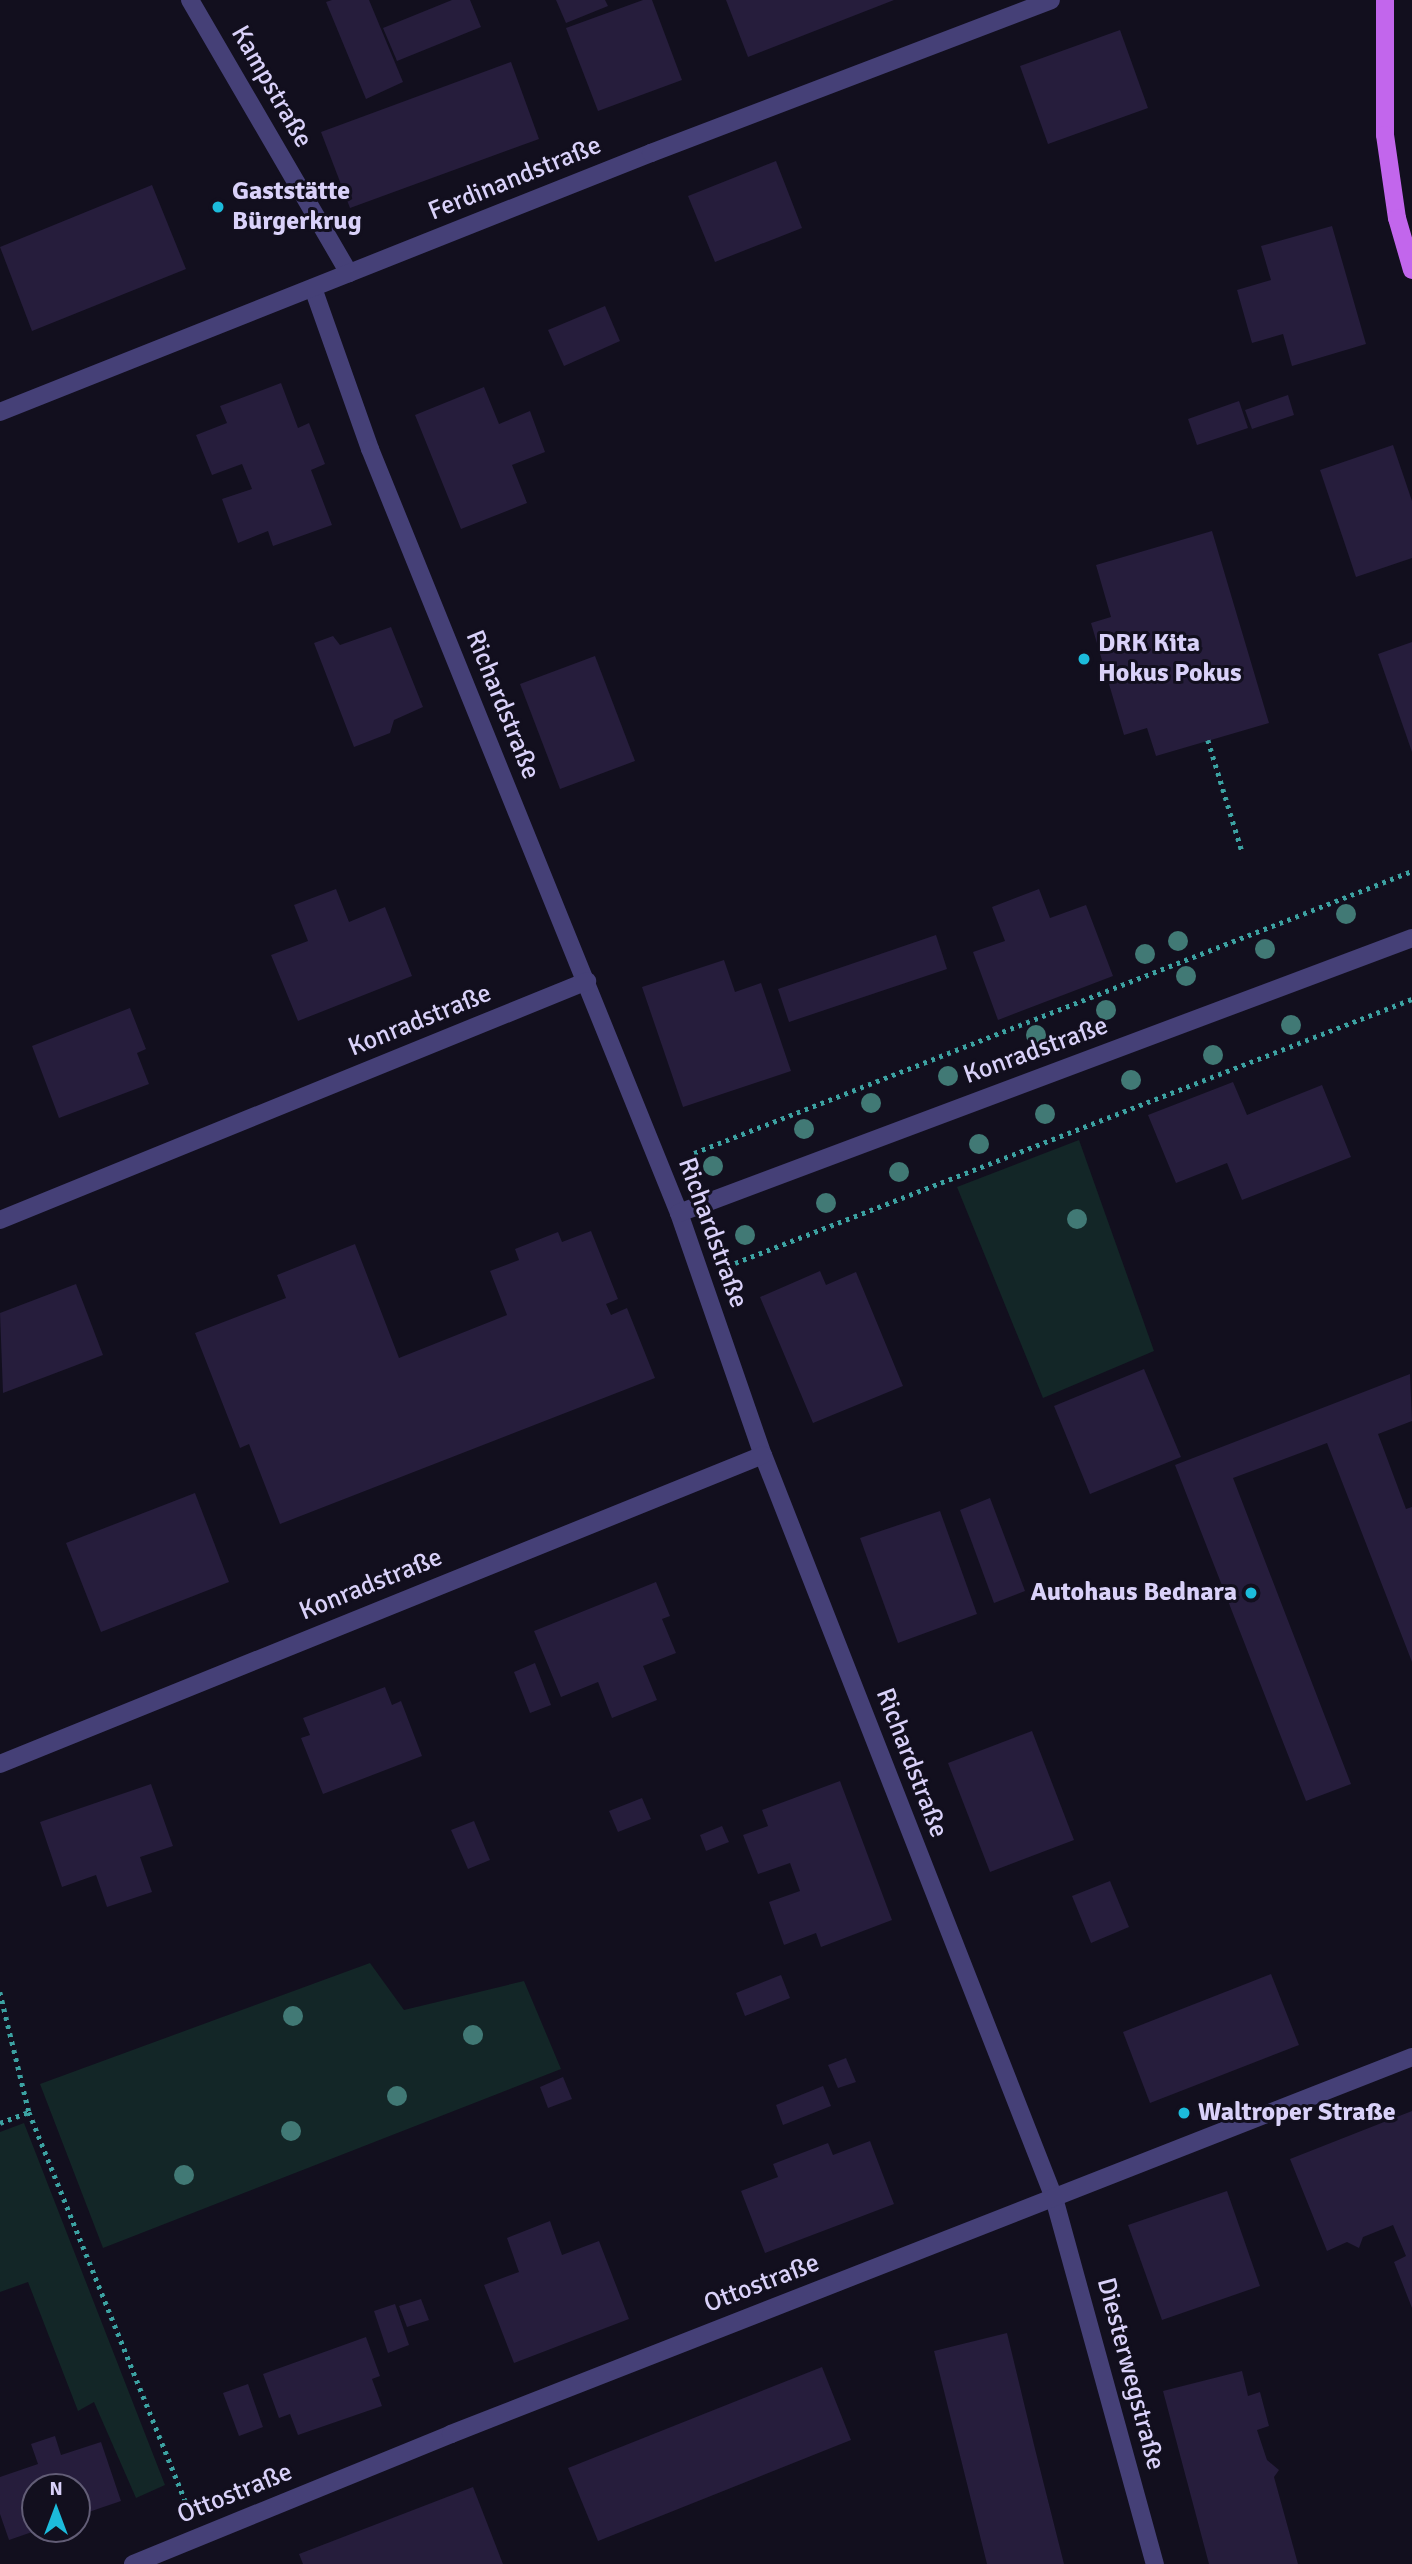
<!DOCTYPE html>
<html>
<head>
<meta charset="utf-8">
<style>
	body { margin:0 }
	#map { position:relative; width:1412px; height:2564px; overflow:hidden; background:#120f1e; font-family:Signika,sans-serif }
	div>[style] { position:absolute }
	[style*='--x'] { left:calc(var(--x)*1px); top:calc(var(--y)*1px); width:calc(var(--w)*1px); rotate:calc(var(--a)*1deg) }
	.green>* { inset:0; background:#132627 }
	.building>* { inset:0; background:#261d3c }
	.path>* { height:4.5px; margin-top:-2.25px; transform-origin:0; background:repeating-linear-gradient(90deg,#3ca2a2 0 3.5px,transparent 0 8.5px) }
	.minor>* { height:18px; margin:-9px; padding:0 9px; transform-origin:9px; border-radius:9px; background:#454077 }
	.major>* { height:18px; margin:-9px; padding:0 9px; transform-origin:9px; border-radius:9px; background:#c266ec }
	.trees>* { width:20px; height:20px; margin:-10px; border-radius:50%; background:#417975 }
	.dots>* { width:19px; height:19px; translate:-50% -50%; box-sizing:border-box; border:4px solid #120f1e; border-radius:50% }
	span { translate:-50% -50%; white-space:nowrap; text-align:center; line-height:1.15; -webkit-text-stroke:6px #120f1e; paint-order:stroke }
	.street-label { font-size:26px; color:#d9d1f9 }
	.poi-label { font-size:26px; color:#d9d1f9; font-weight:700 }
	.left { translate:0 -50%; text-align:left }
	.right { translate:-100% -50%; text-align:right }
	.north { position:absolute; left:21px; top:2473px; width:70px; height:70px; box-sizing:border-box; background:#120f1e; border:2px solid #625d76; border-radius:50%; rotate:0deg; font-size:19px; font-weight:700; line-height:28px; text-align:center; color:#d9d1f9 }
	.north::after { content:''; display:block; margin:auto; width:24px; height:32px; background:#1cbbdb; clip-path:polygon(50% 0,100% 100%,50% 72%,0 100%) }
</style>
</head>
<body>
<div id="map">
	<div class="green">
		<div style="clip-path:polygon(1079px 1140px,1154px 1351px,1043px 1398px,957px 1187px)"></div>
		<div style="clip-path:polygon(370px 1963px,404px 2010px,524px 1981px,561px 2069px,103px 2248px,40px 2084px)"></div>
		<div style="clip-path:polygon(24px 2123px,165px 2485px,136px 2498px,94px 2402px,78px 2411px,28px 2282px,0 2292px,0 2132px)"></div>
	</div>
	<div class="building">
		<div style="clip-path:polygon(332px 0,369px 0,403px 82px,366px 99px,326px 2px)"></div>
		<div style="clip-path:polygon(452px 0,470px 0,481px 27px,397px 61px,383px 28px)"></div>
		<div style="clip-path:polygon(556px 0,605px 0,608px 6px,566px 23px)"></div>
		<div style="clip-path:polygon(643px 0,652px 0,682px 80px,598px 111px,566px 28px)"></div>
		<div style="clip-path:polygon(726px 0,894px 0,748px 57px)"></div>
		<div style="clip-path:polygon(1120px 30px,1148px 108px,1048px 144px,1020px 66px)"></div>
		<div style="clip-path:polygon(511px 62px,539px 139px,350px 208px,321px 132px)"></div>
		<div style="clip-path:polygon(776px 161px,802px 228px,715px 262px,688px 196px)"></div>
		<div style="clip-path:polygon(152px 185px,186px 269px,32px 331px,0 247px)"></div>
		<div style="clip-path:polygon(1332px 226px,1366px 344px,1292px 366px,1283px 334px,1252px 343px,1237px 290px,1271px 280px,1261px 246px)"></div>
		<div style="clip-path:polygon(605px 306px,620px 341px,564px 366px,548px 330px)"></div>
		<div style="clip-path:polygon(281px 383px,298px 428px,309px 423px,325px 464px,311px 470px,332px 525px,273px 546px,268px 531px,238px 543px,222px 499px,252px 489px,242px 464px,212px 475px,196px 435px,227px 423px,220px 406px)"></div>
		<div style="clip-path:polygon(484px 387px,499px 424px,530px 411px,545px 452px,512px 465px,527px 503px,461px 529px,415px 415px)"></div>
		<div style="clip-path:polygon(1288px 395px,1294px 415px,1252px 429px,1245px 410px)"></div>
		<div style="clip-path:polygon(1239px 401px,1248px 428px,1197px 445px,1188px 419px)"></div>
		<div style="clip-path:polygon(1393px 445px,1412px 501px,1412px 558px,1356px 577px,1320px 470px)"></div>
		<div style="clip-path:polygon(1212px 531px,1269px 723px,1156px 756px,1147px 728px,1124px 735px,1091px 623px,1111px 617px,1096px 565px)"></div>
		<div style="clip-path:polygon(391px 627px,423px 707px,394px 720px,390px 733px,354px 747px,314px 643px,333px 636px,340px 645px)"></div>
		<div style="clip-path:polygon(1412px 642px,1412px 752px,1378px 654px)"></div>
		<div style="clip-path:polygon(595px 656px,635px 761px,560px 789px,520px 684px)"></div>
		<div style="clip-path:polygon(336px 889px,349px 922px,385px 907px,412px 976px,298px 1021px,271px 955px,308px 941px,294px 905px)"></div>
		<div style="clip-path:polygon(1039px 889px,1050px 918px,1086px 905px,1113px 976px,998px 1020px,973px 952px,1005px 941px,992px 907px)"></div>
		<div style="clip-path:polygon(936px 935px,947px 969px,789px 1022px,778px 989px)"></div>
		<div style="clip-path:polygon(724px 960px,735px 992px,761px 983px,791px 1071px,683px 1107px,642px 987px)"></div>
		<div style="clip-path:polygon(130px 1008px,146px 1049px,137px 1053px,149px 1084px,59px 1118px,32px 1046px)"></div>
		<div style="clip-path:polygon(1233px 1082px,1247px 1115px,1322px 1085px,1351px 1157px,1242px 1200px,1227px 1163px,1176px 1183px,1148px 1115px)"></div>
		<div style="clip-path:polygon(591px 1231px,618px 1299px,606px 1304px,611px 1315px,627px 1308px,655px 1378px,280px 1524px,249px 1444px,240px 1448px,195px 1333px,286px 1298px,277px 1275px,355px 1244px,399px 1358px,507px 1315px,490px 1271px,519px 1260px,515px 1249px,558px 1232px,562px 1242px)"></div>
		<div style="clip-path:polygon(820px 1271px,826px 1285px,856px 1272px,903px 1386px,813px 1423px,760px 1297px)"></div>
		<div style="clip-path:polygon(76px 1284px,103px 1355px,3px 1393px,0 1313px)"></div>
		<div style="clip-path:polygon(1144px 1369px,1181px 1457px,1090px 1494px,1054px 1406px)"></div>
		<div style="clip-path:polygon(1410px 1374px,1412px 1421px,1378px 1434px,1406px 1509px,1412px 1507px,1412px 1662px,1327px 1443px,1233px 1478px,1351px 1784px,1306px 1801px,1175px 1465px)"></div>
		<div style="clip-path:polygon(195px 1493px,229px 1582px,101px 1632px,66px 1543px)"></div>
		<div style="clip-path:polygon(990px 1498px,1025px 1591px,994px 1603px,960px 1510px)"></div>
		<div style="clip-path:polygon(940px 1511px,977px 1614px,898px 1643px,860px 1538px)"></div>
		<div style="clip-path:polygon(656px 1582px,670px 1616px,662px 1619px,676px 1653px,643px 1666px,657px 1700px,612px 1718px,598px 1682px,561px 1697px,534px 1631px)"></div>
		<div style="clip-path:polygon(535px 1663px,551px 1705px,530px 1713px,514px 1672px)"></div>
		<div style="clip-path:polygon(385px 1687px,392px 1705px,401px 1701px,422px 1756px,323px 1794px,301px 1738px,310px 1735px,303px 1718px)"></div>
		<div style="clip-path:polygon(1032px 1731px,1074px 1840px,990px 1872px,948px 1763px)"></div>
		<div style="clip-path:polygon(840px 1781px,892px 1920px,821px 1947px,816px 1933px,784px 1945px,769px 1902px,800px 1891px,790px 1863px,758px 1874px,743px 1835px,768px 1826px,762px 1810px)"></div>
		<div style="clip-path:polygon(151px 1784px,173px 1846px,140px 1857px,152px 1892px,107px 1907px,96px 1875px,62px 1887px,40px 1822px)"></div>
		<div style="clip-path:polygon(642px 1798px,651px 1819px,618px 1832px,609px 1811px)"></div>
		<div style="clip-path:polygon(474px 1821px,490px 1860px,468px 1869px,451px 1830px)"></div>
		<div style="clip-path:polygon(722px 1826px,729px 1842px,706px 1851px,700px 1835px)"></div>
		<div style="clip-path:polygon(1110px 1881px,1129px 1927px,1091px 1943px,1072px 1896px)"></div>
		<div style="clip-path:polygon(1271px 1974px,1299px 2045px,1150px 2103px,1123px 2032px)"></div>
		<div style="clip-path:polygon(781px 1975px,790px 1998px,745px 2016px,736px 1993px)"></div>
		<div style="clip-path:polygon(846px 2058px,856px 2082px,838px 2088px,828px 2065px)"></div>
		<div style="clip-path:polygon(563px 2077px,572px 2099px,548px 2108px,540px 2087px)"></div>
		<div style="clip-path:polygon(823px 2086px,831px 2106px,783px 2125px,776px 2105px)"></div>
		<div style="clip-path:polygon(1412px 2111px,1412px 2308px,1394px 2262px,1406px 2256px,1393px 2225px,1363px 2237px,1359px 2248px,1347px 2242px,1327px 2251px,1290px 2159px)"></div>
		<div style="clip-path:polygon(870px 2141px,894px 2204px,765px 2253px,741px 2191px,778px 2177px,773px 2164px,828px 2143px,833px 2155px)"></div>
		<div style="clip-path:polygon(1227px 2191px,1260px 2286px,1162px 2320px,1128px 2225px)"></div>
		<div style="clip-path:polygon(550px 2221px,562px 2255px,599px 2241px,629px 2319px,514px 2363px,484px 2285px,519px 2272px,507px 2238px)"></div>
		<div style="clip-path:polygon(421px 2299px,429px 2320px,407px 2327px,399px 2306px)"></div>
		<div style="clip-path:polygon(395px 2304px,409px 2345px,388px 2353px,374px 2311px)"></div>
		<div style="clip-path:polygon(1007px 2333px,1035px 2449px,1064px 2564px,987px 2564px,934px 2351px)"></div>
		<div style="clip-path:polygon(366px 2337px,380px 2376px,372px 2379px,382px 2406px,298px 2435px,290px 2414px,279px 2418px,263px 2374px)"></div>
		<div style="clip-path:polygon(822px 2367px,851px 2440px,598px 2541px,568px 2468px)"></div>
		<div style="clip-path:polygon(1242px 2371px,1248px 2396px,1260px 2392px,1269px 2426px,1257px 2430px,1267px 2460px,1279px 2470px,1274px 2477px,1298px 2564px,1209px 2564px,1163px 2391px)"></div>
		<div style="clip-path:polygon(248px 2384px,263px 2427px,239px 2436px,223px 2393px)"></div>
		<div style="clip-path:polygon(55px 2436px,61px 2455px,101px 2442px,121px 2501px,77px 2516px,77px 2487px,35px 2487px,35px 2531px,9px 2540px,0 2514px,0 2477px,38px 2464px,31px 2444px)"></div>
		<div style="clip-path:polygon(473px 2487px,503px 2564px,303px 2564px,299px 2554px)"></div>
	</div>
	<div class="path">
		<div style="--x:1208;--y:740;--w:116;--a:73"></div>
		<div style="--x:694;--y:1153;--w:771;--a:-21.44"></div>
		<div style="--x:735;--y:1263;--w:727;--a:-21.3"></div>
		<div style="--x:0;--y:1992;--w:123;--a:76.4"></div>
		<div style="--x:29;--y:2112;--w:421;--a:68.1"></div>
		<div style="--x:0;--y:2123;--w:31;--a:-21"></div>
	</div>
	<div class="minor">
		<div style="--x:190;--y:0;--w:316;--a:59.8"></div>
		<div style="--x:313;--y:288;--w:171;--a:70.5"></div>
		<div style="--x:370;--y:449;--w:824;--a:67.98"></div>
		<div style="--x:679;--y:1213;--w:256;--a:70.9"></div>
		<div style="--x:763;--y:1455;--w:798;--a:68.61"></div>
		<div style="--x:1054;--y:2198;--w:380;--a:74.6"></div>
		<div style="--x:0;--y:412;--w:701;--a:-21.7"></div>
		<div style="--x:651;--y:153;--w:428;--a:-20.9"></div>
		<div style="--x:679;--y:1213;--w:783;--a:-20.56"></div>
		<div style="--x:0;--y:1220;--w:634;--a:-22.15"></div>
		<div style="--x:0;--y:1764;--w:823;--a:-22.05"></div>
		<div style="--x:133;--y:2564;--w:344;--a:-22.2"></div>
		<div style="--x:451;--y:2434;--w:1032;--a:-21.42"></div>
	</div>
	<div class="major">
		<div style="--x:1385;--y:0;--w:135;--a:90"></div>
		<div style="--x:1385;--y:135;--w:84;--a:81.8"></div>
		<div style="--x:1397;--y:218;--w:54;--a:73.9"></div>
	</div>
	<div class="trees">
		<div style="left:1346px;top:914px"></div>
		<div style="left:1178px;top:941px"></div>
		<div style="left:1265px;top:949px"></div>
		<div style="left:1145px;top:954px"></div>
		<div style="left:1186px;top:976px"></div>
		<div style="left:1106px;top:1010px"></div>
		<div style="left:1291px;top:1025px"></div>
		<div style="left:1036px;top:1035px"></div>
		<div style="left:1213px;top:1055px"></div>
		<div style="left:948px;top:1076px"></div>
		<div style="left:1131px;top:1080px"></div>
		<div style="left:871px;top:1103px"></div>
		<div style="left:1045px;top:1114px"></div>
		<div style="left:804px;top:1129px"></div>
		<div style="left:979px;top:1144px"></div>
		<div style="left:713px;top:1166px"></div>
		<div style="left:899px;top:1172px"></div>
		<div style="left:826px;top:1203px"></div>
		<div style="left:1077px;top:1219px"></div>
		<div style="left:745px;top:1235px"></div>
		<div style="left:293px;top:2016px"></div>
		<div style="left:473px;top:2035px"></div>
		<div style="left:397px;top:2096px"></div>
		<div style="left:291px;top:2131px"></div>
		<div style="left:184px;top:2175px"></div>
	</div>
	<div class="dots">
		<div style="left:218px;top:207px;background:#1cbbdb"></div>
		<div style="left:1084px;top:659px;background:#1cbbdb"></div>
		<div style="left:1251px;top:1593px;background:#1cbbdb"></div>
		<div style="left:1184px;top:2113px;background:#1cbbdb"></div>
	</div>
	<div class="street-label">
		<span style="left:271px;top:87px;rotate:60deg">Kampstraße</span>
		<span style="left:515px;top:179px;rotate:-22deg">Ferdinandstraße</span>
		<span style="left:502px;top:705px;rotate:68deg">Richardstraße</span>
		<span style="left:420px;top:1021px;rotate:-22deg">Konradstraße</span>
		<span style="left:1036px;top:1051px;rotate:-20deg">Konradstraße</span>
		<span style="left:712px;top:1233px;rotate:70deg">Richardstraße</span>
		<span style="left:371px;top:1585px;rotate:-22deg">Konradstraße</span>
		<span style="left:911px;top:1763px;rotate:69deg">Richardstraße</span>
		<span style="left:762px;top:2284px;rotate:-21deg">Ottostraße</span>
		<span style="left:1130px;top:2374px;rotate:75deg">Diesterwegstraße</span>
		<span style="left:235px;top:2494px;rotate:-22deg">Ottostraße</span>
	</div>
	<div class="poi-label">
		<span class="left" style="left:232px;top:207px">Gaststätte<br>Bürgerkrug</span>
		<span class="left" style="left:1098px;top:659px">DRK Kita<br>Hokus Pokus</span>
		<span class="right" style="left:1237px;top:1593px">Autohaus Bednara</span>
		<span class="left" style="left:1198px;top:2113px">Waltroper Straße</span>
	</div>
	<div class="north">N</div>
</div>
</body>
</html>
